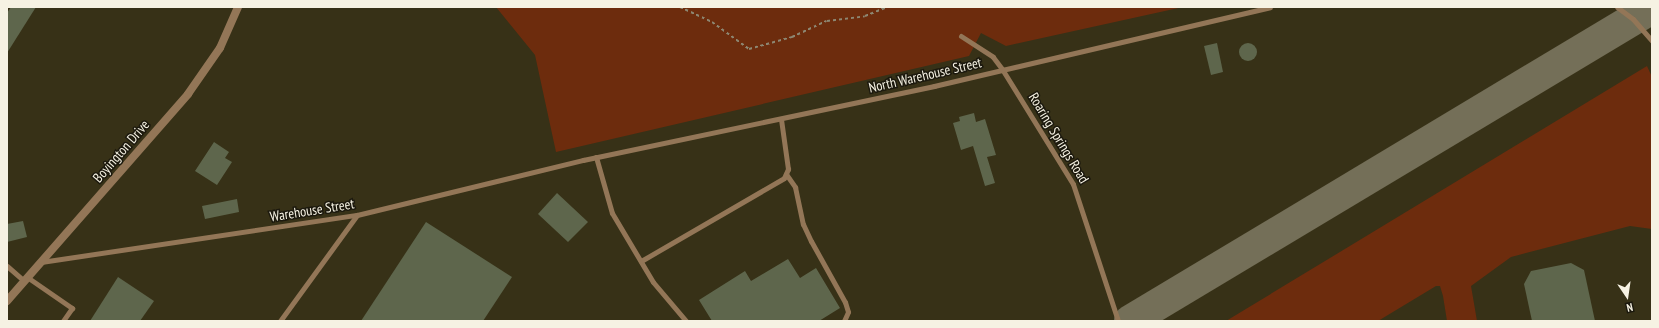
<!DOCTYPE html>
<html>
<head>
<meta charset="utf-8">
<style>
	body { margin:0 }
	#map { position:relative; width:1659px; height:328px; overflow:hidden; background:#373117; font-family:"PT Sans Narrow",sans-serif }
	div>[style] { position:absolute }
	[style*='--x'] { left:calc(var(--x)*1px); top:calc(var(--y)*1px); width:calc(var(--w)*1px); rotate:calc(var(--a)*1deg) }
	.green>* { inset:0; background:#6d2c0d }
	.taxiway>* { height:32px; margin:-16px; padding:0 16px; transform-origin:16px; border-radius:16px; background:#746f58 }
	.building>* { inset:0; background:#5e664c }
	.round { border-radius:50% }
	.path>* { height:2px; margin-top:-1px; transform-origin:0; background:repeating-linear-gradient(90deg,#8d8772 0 3px,transparent 0 6px) }
	.lane>* { height:5px; margin:-2.5px; padding:0 2.5px; transform-origin:2.5px; border-radius:2.5px; background:#937657 }
	.street>* { height:8px; margin:-4px; padding:0 4px; transform-origin:4px; border-radius:4px; background:#937657 }
	span { translate:-50% -50%; white-space:nowrap; text-align:center; line-height:1.15; -webkit-text-stroke:3px #1c190e; paint-order:stroke }
	.street-label { font-size:14px; color:#f6f2e3 }
	.frame { position:absolute; inset:0; border:8px solid #f6f2e3; pointer-events:none }
	.north { position:absolute; left:1607px; top:276px; width:40px; height:40px; -webkit-text-stroke:3px #1c190e; paint-order:stroke; rotate:167deg; font-size:11px; font-weight:700; line-height:16px; text-align:center; color:#f6f2e3 }
	.north::after { content:''; display:block; margin:auto; width:14px; height:18px; background:#f6f2e3; clip-path:polygon(50% 0,100% 100%,50% 72%,0 100%) }
</style>
</head>
<body>
<div id="map">
	<div class="green">
		<div style="clip-path:polygon(496px 7px,1183px 7px,1006px 46px,981px 33px,969px 56px,556px 152px,535px 55px)"></div>
		<div style="clip-path:polygon(1647px 66px,1652px 77px,1652px 229px,1630px 226px,1511px 257px,1471px 286px,1477px 321px,1447px 321px,1443px 296px,1440px 286px,1436px 286px,1378px 321px,1226px 321px)"></div>
	</div>
	<div class="taxiway">
		<div style="--x:1130;--y:321;--w:609;--a:-30.95"></div>
	</div>
	<div class="building">
		<div style="clip-path:polygon(11px 7px,36px 7px,7px 53px,7px 13px)"></div>
		<div class="round" style="left:1239px;top:43px;width:18px;height:18px"></div>
		<div style="clip-path:polygon(1217px 43px,1223px 72px,1211px 75px,1204px 46px)"></div>
		<div style="clip-path:polygon(974px 113px,976px 122px,985px 119px,996px 155px,987px 157px,995px 183px,985px 186px,973px 146px,961px 150px,953px 123px,960px 121px,959px 117px)"></div>
		<div style="clip-path:polygon(214px 142px,229px 152px,225px 158px,232px 162px,217px 185px,195px 171px)"></div>
		<div style="clip-path:polygon(557px 193px,588px 222px,568px 242px,538px 214px)"></div>
		<div style="clip-path:polygon(237px 199px,239px 212px,205px 219px,202px 206px)"></div>
		<div style="clip-path:polygon(23px 221px,27px 237px,7px 242px,7px 224px)"></div>
		<div style="clip-path:polygon(426px 222px,512px 277px,483px 321px,361px 321px)"></div>
		<div style="clip-path:polygon(788px 259px,800px 278px,816px 268px,840px 308px,819px 321px,712px 321px,699px 300px,745px 271px,751px 281px)"></div>
		<div style="clip-path:polygon(1571px 263px,1584px 270px,1595px 321px,1532px 321px,1524px 284px,1531px 271px)"></div>
		<div style="clip-path:polygon(118px 277px,154px 301px,140px 321px,90px 321px)"></div>
	</div>
	<div class="path">
		<div style="--x:680;--y:7;--w:35;--a:25"></div>
		<div style="--x:712;--y:22;--w:46;--a:36.1"></div>
		<div style="--x:749;--y:49;--w:45;--a:-15.6"></div>
		<div style="--x:792;--y:37;--w:38;--a:-25"></div>
		<div style="--x:827;--y:21;--w:38;--a:-7"></div>
		<div style="--x:865;--y:16;--w:24;--a:-22"></div>
	</div>
	<div class="lane">
		<div style="--x:1617;--y:7;--w:20;--a:37"></div>
		<div style="--x:1633;--y:19;--w:29;--a:49"></div>
		<div style="--x:961;--y:36;--w:38;--a:33"></div>
		<div style="--x:993;--y:57;--w:15;--a:53"></div>
		<div style="--x:1002;--y:69;--w:135;--a:58.3"></div>
		<div style="--x:1073;--y:184;--w:144;--a:71.8"></div>
		<div style="--x:596;--y:157;--w:58;--a:74.1"></div>
		<div style="--x:612;--y:213;--w:80;--a:59.3"></div>
		<div style="--x:653;--y:282;--w:51;--a:49.8"></div>
		<div style="--x:786;--y:174;--w:16;--a:55"></div>
		<div style="--x:795;--y:187;--w:38;--a:78"></div>
		<div style="--x:803;--y:224;--w:19;--a:65"></div>
		<div style="--x:811;--y:241;--w:70;--a:60.9"></div>
		<div style="--x:845;--y:302;--w:10;--a:73"></div>
		<div style="--x:848;--y:312;--w:10;--a:114"></div>
		<div style="--x:641;--y:261;--w:165;--a:-30.1"></div>
		<div style="--x:784;--y:178;--w:10;--a:-66"></div>
		<div style="--x:788;--y:169;--w:50;--a:-98"></div>
		<div style="--x:41;--y:262;--w:319;--a:-8.5"></div>
		<div style="--x:357;--y:215;--w:233;--a:-13.7"></div>
		<div style="--x:583;--y:160;--w:359;--a:-11.9"></div>
		<div style="--x:934;--y:86;--w:345;--a:-13.2"></div>
		<div style="--x:7;--y:266;--w:23;--a:41"></div>
		<div style="--x:27;--y:277;--w:55;--a:34.6"></div>
		<div style="--x:72;--y:308;--w:16;--a:125"></div>
		<div style="--x:280;--y:321;--w:131;--a:-54"></div>
	</div>
	<div class="street">
		<div style="--x:7;--y:301;--w:275;--a:-48.8"></div>
		<div style="--x:188;--y:94;--w:56;--a:-55.2"></div>
		<div style="--x:220;--y:48;--w:45;--a:-66.3"></div>
	</div>
	<div class="street-label">
		<span style="left:925px;top:75px;rotate:-13deg">North Warehouse Street</span>
		<span style="left:1059px;top:138px;rotate:59deg">Roaring Springs Road</span>
		<span style="left:121px;top:151px;rotate:-49deg">Boyington Drive</span>
		<span style="left:312px;top:210px;rotate:-9deg">Warehouse Street</span>
	</div>
	<div class="frame"></div>
	<div class="north">N</div>
</div>
</body>
</html>
